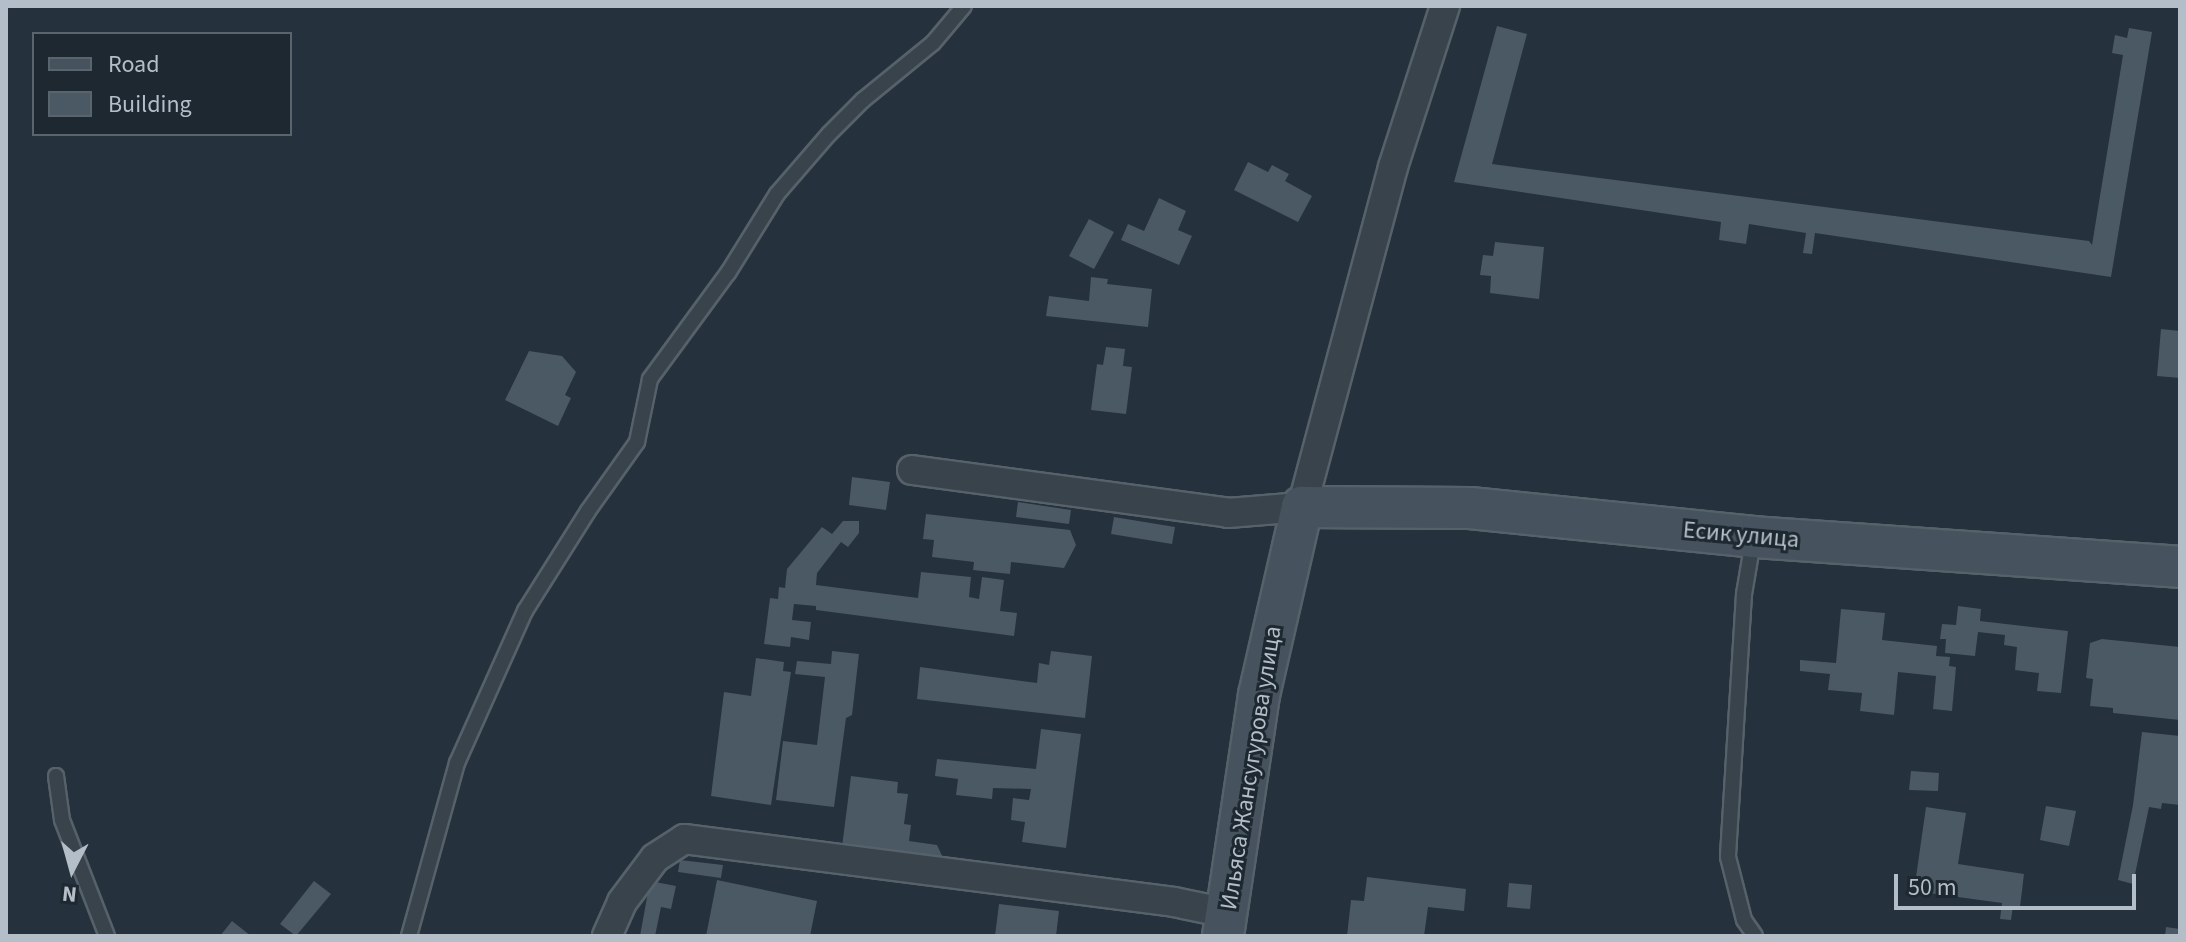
<!DOCTYPE html>
<html>
<head>
<meta charset="utf-8">
<style>
	body { margin:0 }
	#map { position:relative; width:2186px; height:942px; overflow:hidden; background:#25313c; font-family:"Source Sans 3",sans-serif }
	div>[style] { position:absolute }
	[style*='--x'] { left:calc(var(--x)*1px); top:calc(var(--y)*1px); width:calc(var(--w)*1px); rotate:calc(var(--a)*1deg) }
	.building>* { inset:0; background:#4b5965 }
	.roads { filter:drop-shadow(2px 0 #56616a) drop-shadow(-2px 0 #56616a) drop-shadow(0 2px #56616a) drop-shadow(0 -2px #56616a) }
	.lane>* { height:14px; margin:-7px; padding:0 7px; transform-origin:7px; border-radius:7px; background:#38434c }
	.street>* { height:28px; margin:-14px; padding:0 14px; transform-origin:14px; border-radius:14px; background:#38434c }
	.secondary>* { height:40px; margin:-20px; padding:0 20px; transform-origin:20px; border-radius:20px; background:#46535f }
	span { translate:-50% -50%; white-space:nowrap; text-align:center; line-height:1.15; -webkit-text-stroke:6px #1d2831; paint-order:stroke }
	.street-label { font-size:24px; color:#b4bec8 }
	.frame { position:absolute; inset:0; border:8px solid #b4bec8; pointer-events:none }
	.legend { position:absolute; left:32px; top:32px; width:260px; height:104px; box-sizing:border-box; background:#1d2831; border:2px solid #59646d; margin:0; padding:10px 14px; list-style:none; font-size:24px; color:#b4bec8 }
	.legend li { display:flex; align-items:center; gap:16px; height:40px }
	.legend b { width:40px; border:2px solid #59646d }
	.north { position:absolute; left:32px; top:830px; width:80px; height:80px; -webkit-text-stroke:6px #1d2831; paint-order:stroke; rotate:186deg; font-size:22px; font-weight:700; line-height:32px; text-align:center; color:#b4bec8 }
	.north::after { content:''; display:block; margin:auto; width:28px; height:36px; background:#b4bec8; clip-path:polygon(50% 0,100% 100%,50% 72%,0 100%) }
	.scale { position:absolute; left:1894px; top:874px; width:242px; height:36px; box-sizing:border-box; border:4px solid #b4bec8; border-top:0; padding-left:10px; font-size:24px; line-height:28px; white-space:nowrap; color:#b4bec8; -webkit-text-stroke:6px #1d2831; paint-order:stroke }
</style>
</head>
<body>
<div id="map">
	<div class="building">
		<div style="clip-path:polygon(1497px 26px,1527px 34px,1492px 164px,2089px 241px,2092px 245px,2123px 55px,2112px 53px,2115px 35px,2127px 38px,2129px 28px,2152px 32px,2111px 277px,1815px 233px,1812px 254px,1803px 253px,1806px 233px,1749px 224px,1746px 244px,1719px 240px,1721px 222px,1454px 182px)"></div>
		<div style="clip-path:polygon(1248px 162px,1268px 172px,1272px 165px,1289px 174px,1285px 181px,1312px 196px,1298px 222px,1234px 190px)"></div>
		<div style="clip-path:polygon(1159px 198px,1186px 211px,1178px 230px,1192px 236px,1179px 265px,1121px 240px,1128px 224px,1144px 231px)"></div>
		<div style="clip-path:polygon(1089px 219px,1114px 232px,1094px 269px,1069px 256px)"></div>
		<div style="clip-path:polygon(1495px 242px,1544px 247px,1539px 299px,1490px 293px,1491px 276px,1480px 275px,1483px 255px,1493px 256px)"></div>
		<div style="clip-path:polygon(1091px 277px,1108px 279px,1107px 284px,1152px 289px,1148px 327px,1046px 316px,1049px 296px,1089px 301px)"></div>
		<div style="clip-path:polygon(2161px 329px,2180px 331px,2180px 378px,2157px 376px)"></div>
		<div style="clip-path:polygon(1106px 347px,1125px 349px,1123px 366px,1132px 367px,1126px 414px,1091px 410px,1097px 364px,1103px 365px)"></div>
		<div style="clip-path:polygon(529px 351px,562px 356px,576px 372px,565px 395px,571px 398px,558px 426px,505px 400px)"></div>
		<div style="clip-path:polygon(852px 477px,890px 482px,886px 510px,849px 505px)"></div>
		<div style="clip-path:polygon(1018px 502px,1071px 510px,1069px 524px,1016px 517px)"></div>
		<div style="clip-path:polygon(926px 514px,1070px 530px,1076px 545px,1064px 568px,1011px 562px,1010px 574px,973px 570px,974px 562px,932px 557px,934px 540px,923px 539px)"></div>
		<div style="clip-path:polygon(1114px 517px,1175px 527px,1172px 544px,1111px 534px)"></div>
		<div style="clip-path:polygon(843px 521px,859px 521px,859px 533px,848px 547px,841px 542px,817px 573px,816px 585px,918px 598px,921px 572px,971px 577px,969px 597px,979px 599px,982px 577px,1004px 580px,1000px 611px,1017px 613px,1014px 636px,816px 610px,816px 606px,794px 604px,792px 620px,811px 622px,809px 640px,791px 637px,790px 647px,764px 644px,770px 598px,778px 599px,779px 587px,785px 588px,787px 569px,822px 527px,832px 534px)"></div>
		<div style="clip-path:polygon(1958px 606px,1981px 609px,1980px 621px,2068px 631px,2061px 693px,2037px 691px,2039px 673px,2015px 670px,2017px 647px,2004px 645px,2005px 635px,1978px 632px,1975px 656px,1945px 653px,1946px 639px,1940px 639px,1942px 624px,1956px 625px)"></div>
		<div style="clip-path:polygon(1841px 609px,1885px 613px,1882px 640px,1937px 646px,1936px 656px,1950px 657px,1949px 666px,1956px 667px,1952px 711px,1933px 709px,1936px 676px,1898px 672px,1894px 715px,1860px 711px,1862px 693px,1828px 690px,1830px 674px,1800px 671px,1800px 660px,1836px 663px)"></div>
		<div style="clip-path:polygon(2102px 639px,2180px 647px,2180px 720px,2113px 713px,2113px 708px,2090px 706px,2093px 679px,2086px 678px,2090px 643px)"></div>
		<div style="clip-path:polygon(832px 651px,859px 654px,852px 715px,846px 718px,834px 807px,776px 800px,783px 741px,817px 745px,825px 677px,795px 674px,797px 661px,831px 664px)"></div>
		<div style="clip-path:polygon(1051px 651px,1092px 656px,1085px 718px,917px 699px,920px 667px,1037px 683px,1039px 663px,1049px 665px)"></div>
		<div style="clip-path:polygon(756px 658px,784px 662px,783px 671px,791px 672px,771px 805px,711px 796px,724px 692px,751px 696px)"></div>
		<div style="clip-path:polygon(1041px 729px,1081px 734px,1066px 848px,1022px 842px,1025px 822px,1011px 820px,1013px 798px,1029px 800px,1031px 789px,993px 788px,992px 799px,956px 795px,958px 779px,935px 776px,937px 759px,1036px 769px)"></div>
		<div style="clip-path:polygon(2142px 732px,2180px 736px,2180px 805px,2162px 803px,2161px 809px,2149px 807px,2133px 884px,2118px 880px,2133px 805px)"></div>
		<div style="clip-path:polygon(1911px 771px,1939px 773px,1938px 791px,1909px 790px)"></div>
		<div style="clip-path:polygon(851px 776px,898px 782px,897px 793px,908px 794px,904px 824px,911px 825px,909px 841px,937px 845px,945px 862px,842px 847px)"></div>
		<div style="clip-path:polygon(2046px 806px,2076px 811px,2069px 846px,2040px 840px)"></div>
		<div style="clip-path:polygon(1926px 807px,1966px 813px,1958px 864px,2024px 874px,2020px 907px,2013px 906px,2011px 920px,2000px 919px,2002px 903px,1914px 891px)"></div>
		<div style="clip-path:polygon(680px 860px,723px 865px,721px 878px,678px 872px)"></div>
		<div style="clip-path:polygon(1367px 877px,1466px 889px,1464px 911px,1428px 907px,1424px 936px,1347px 936px,1351px 900px,1364px 901px)"></div>
		<div style="clip-path:polygon(717px 880px,817px 901px,810px 936px,706px 936px)"></div>
		<div style="clip-path:polygon(314px 881px,331px 894px,296px 936px,280px 924px)"></div>
		<div style="clip-path:polygon(650px 881px,676px 886px,671px 909px,661px 907px,655px 936px,640px 936px)"></div>
		<div style="clip-path:polygon(1509px 883px,1532px 885px,1530px 909px,1507px 907px)"></div>
		<div style="clip-path:polygon(999px 904px,1059px 911px,1056px 936px,995px 936px)"></div>
		<div style="clip-path:polygon(232px 921px,251px 936px,220px 936px)"></div>
		<div style="clip-path:polygon(2166px 927px,2180px 929px,2180px 936px,2165px 936px)"></div>
	</div>
	<div class="roads">
		<div class="lane">
			<div style="--x:1753;--y:541;--w:54;--a:99.6"></div>
			<div style="--x:1744;--y:594;--w:263;--a:93.5"></div>
			<div style="--x:1728;--y:857;--w:65;--a:75.7"></div>
			<div style="--x:1744;--y:920;--w:19;--a:55"></div>
			<div style="--x:56;--y:776;--w:44;--a:82.2"></div>
			<div style="--x:62;--y:820;--w:124;--a:68.8"></div>
			<div style="--x:409;--y:936;--w:180;--a:-74.5"></div>
			<div style="--x:457;--y:763;--w:167;--a:-65.9"></div>
			<div style="--x:525;--y:611;--w:118;--a:-57.8"></div>
			<div style="--x:588;--y:511;--w:85;--a:-54.6"></div>
			<div style="--x:637;--y:442;--w:64;--a:-78.3"></div>
			<div style="--x:650;--y:379;--w:132;--a:-53.7"></div>
			<div style="--x:728;--y:273;--w:93;--a:-58.2"></div>
			<div style="--x:777;--y:194;--w:79;--a:-49.1"></div>
			<div style="--x:829;--y:134;--w:48;--a:-45"></div>
			<div style="--x:863;--y:100;--w:90;--a:-39.2"></div>
			<div style="--x:933;--y:43;--w:48;--a:-50"></div>
		</div>
		<div class="street">
			<div style="--x:912;--y:470;--w:319;--a:7.7"></div>
			<div style="--x:1228;--y:513;--w:74;--a:-4.6"></div>
			<div style="--x:1302;--y:507;--w:352;--a:-75"></div>
			<div style="--x:1393;--y:167;--w:169;--a:-72.1"></div>
			<div style="--x:607;--y:936;--w:37;--a:-66"></div>
			<div style="--x:622;--y:902;--w:55;--a:-53.1"></div>
			<div style="--x:655;--y:858;--w:35;--a:-33"></div>
			<div style="--x:684;--y:839;--w:494;--a:7.3"></div>
			<div style="--x:1174;--y:902;--w:54;--a:11.7"></div>
		</div>
		<div class="secondary">
			<div style="--x:1223;--y:936;--w:244;--a:-81.5"></div>
			<div style="--x:1259;--y:695;--w:193;--a:-77.1"></div>
			<div style="--x:1302;--y:507;--w:168;--a:0.3"></div>
			<div style="--x:1470;--y:508;--w:285;--a:5.8"></div>
			<div style="--x:1754;--y:537;--w:427;--a:4"></div>
		</div>
	</div>
	<div class="street-label">
		<span style="left:1741px;top:535px;rotate:5deg">Есик улица</span>
		<span style="left:1251px;top:768px;rotate:-81deg">Ильяса Жансугурова улица</span>
	</div>
	<div class="frame"></div>
	<ul class="legend">
	<li><b style="height:10px;background:#46535f"></b>Road</li>
	<li><b style="height:22px;background:#4b5965"></b>Building</li>
	</ul>
	<div class="north">N</div>
	<div class="scale">50 m</div>
</div>
</body>
</html>
